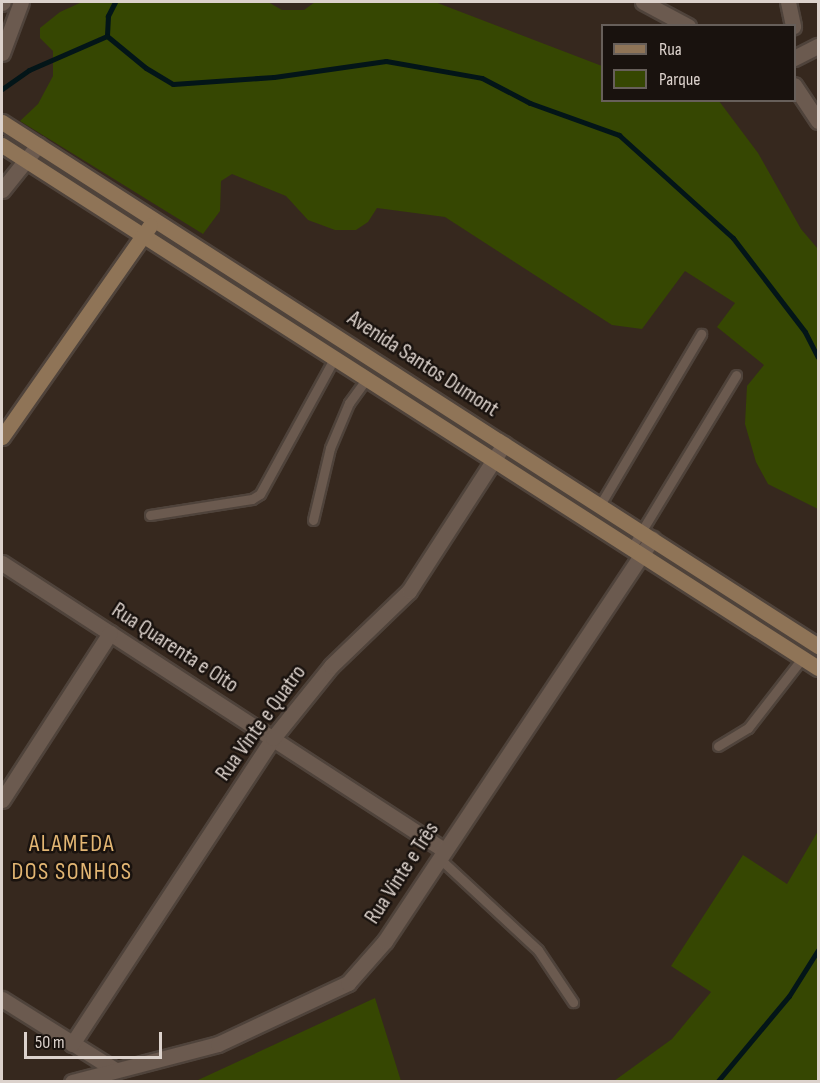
<!DOCTYPE html>
<html>
<head>
<meta charset="utf-8">
<style>
	body { margin:0 }
	#map { position:relative; width:820px; height:1083px; overflow:hidden; background:#36281e; font-family:"Sofia Sans Condensed",sans-serif }
	div>[style] { position:absolute }
	[style*='--x'] { left:calc(var(--x)*1px); top:calc(var(--y)*1px); width:calc(var(--w)*1px); rotate:calc(var(--a)*1deg) }
	.green>* { inset:0; background:#364702 }
	.stream>* { height:5px; margin:-2.5px; padding:0 2.5px; transform-origin:2.5px; border-radius:2.5px; background:#031518 }
	.roads { filter:drop-shadow(2px 0 #4f433b) drop-shadow(-2px 0 #4f433b) drop-shadow(0 2px #4f433b) drop-shadow(0 -2px #4f433b) }
	.service>* { height:9px; margin:-4.5px; padding:0 4.5px; transform-origin:4.5px; border-radius:4.5px; background:#6b5a4f }
	.minor>* { height:15px; margin:-7.5px; padding:0 7.5px; transform-origin:7.5px; border-radius:7.5px; background:#6b5a4f }
	.secondary>* { height:15px; margin:-7.5px; padding:0 7.5px; transform-origin:7.5px; border-radius:7.5px; background:#8f7457 }
	span { translate:-50% -50%; white-space:nowrap; text-align:center; line-height:1.15; -webkit-text-stroke:5px #19120e; paint-order:stroke }
	.street-label { font-size:22px; color:#dcd2cc }
	.neighbourhood-label { font-size:24px; color:#e3b673; letter-spacing:1.5px }
	.frame { position:absolute; inset:0; border:3px solid #dcd2cc; pointer-events:none }
	.legend { position:absolute; left:601px; top:24px; width:195px; height:78px; box-sizing:border-box; background:#19120e; border:2px solid #675f5a; margin:0; padding:8px 10px; list-style:none; font-size:18px; color:#dcd2cc }
	.legend li { display:flex; align-items:center; gap:12px; height:30px }
	.legend b { width:30px; border:2px solid #675f5a }
	.scale { position:absolute; left:24px; top:1032px; width:138px; height:27px; box-sizing:border-box; border:3px solid #dcd2cc; border-top:0; padding-left:8px; font-size:18px; line-height:21px; white-space:nowrap; color:#dcd2cc; -webkit-text-stroke:4px #19120e; paint-order:stroke }
</style>
</head>
<body>
<div id="map">
	<div class="green">
		<div style="clip-path:polygon(82px 2px,268px 2px,282px 10px,304px 10px,315px 2px,435px 2px,602px 66px,602px 100px,719px 101px,758px 153px,801px 229px,818px 249px,818px 509px,768px 484px,756px 462px,745px 424px,747px 386px,764px 365px,717px 327px,735px 303px,685px 271px,642px 329px,612px 325px,445px 217px,377px 208px,368px 222px,356px 230px,335px 230px,308px 220px,286px 196px,232px 174px,221px 181px,220px 211px,203px 234px,20px 121px,38px 104px,53px 76px,53px 51px,40px 38px,40px 28px,60px 12px)"></div>
		<div style="clip-path:polygon(818px 831px,818px 1081px,614px 1081px,672px 1039px,711px 992px,671px 966px,743px 855px,787px 884px)"></div>
		<div style="clip-path:polygon(375px 998px,401px 1081px,191px 1081px,198px 1080px)"></div>
	</div>
	<div class="stream">
		<div style="--x:115;--y:2;--w:16;--a:117"></div>
		<div style="--x:108;--y:16;--w:20;--a:93"></div>
		<div style="--x:107;--y:36;--w:50;--a:39.4"></div>
		<div style="--x:146;--y:68;--w:31;--a:31"></div>
		<div style="--x:173;--y:84;--w:101;--a:-4"></div>
		<div style="--x:274;--y:77;--w:113;--a:-8.1"></div>
		<div style="--x:386;--y:61;--w:97;--a:10"></div>
		<div style="--x:482;--y:78;--w:54;--a:27.5"></div>
		<div style="--x:530;--y:103;--w:95;--a:19.8"></div>
		<div style="--x:619;--y:135;--w:154;--a:42.1"></div>
		<div style="--x:733;--y:238;--w:118;--a:52.5"></div>
		<div style="--x:805;--y:332;--w:28;--a:63"></div>
		<div style="--x:2;--y:89;--w:33;--a:-35"></div>
		<div style="--x:29;--y:70;--w:85;--a:-23.6"></div>
		<div style="--x:717;--y:1082;--w:112;--a:-50.1"></div>
		<div style="--x:789;--y:996;--w:54;--a:-57.8"></div>
	</div>
	<div class="roads">
		<div class="service">
			<div style="--x:600;--y:505;--w:199;--a:-59.4"></div>
			<div style="--x:150;--y:515;--w:103;--a:-8.9"></div>
			<div style="--x:252;--y:499;--w:9;--a:-32"></div>
			<div style="--x:260;--y:494;--w:156;--a:-61.3"></div>
			<div style="--x:313;--y:520;--w:74;--a:-76.7"></div>
			<div style="--x:330;--y:448;--w:49;--a:-67.1"></div>
			<div style="--x:349;--y:403;--w:31;--a:-54"></div>
			<div style="--x:632;--y:547;--w:201;--a:-58.8"></div>
			<div style="--x:718;--y:746;--w:35;--a:-31"></div>
			<div style="--x:748;--y:728;--w:90;--a:-52.2"></div>
			<div style="--x:439;--y:858;--w:135;--a:42.9"></div>
			<div style="--x:538;--y:950;--w:63;--a:56.1"></div>
		</div>
		<div class="minor">
			<div style="--x:643;--y:2;--w:51;--a:28.1"></div>
			<div style="--x:788;--y:2;--w:25;--a:78"></div>
			<div style="--x:2;--y:3;--w:1;--a:-45"></div>
			<div style="--x:2;--y:53;--w:54;--a:-69.6"></div>
			<div style="--x:794;--y:58;--w:27;--a:-27"></div>
			<div style="--x:794;--y:85;--w:43;--a:56.3"></div>
			<div style="--x:2;--y:190;--w:58;--a:-51.3"></div>
			<div style="--x:2;--y:563;--w:527;--a:33"></div>
			<div style="--x:2;--y:800;--w:199;--a:-57.1"></div>
			<div style="--x:2;--y:999;--w:133;--a:32.1"></div>
			<div style="--x:72;--y:1044;--w:366;--a:-56.7"></div>
			<div style="--x:273;--y:738;--w:92;--a:-51.1"></div>
			<div style="--x:331;--y:666;--w:108;--a:-43.9"></div>
			<div style="--x:409;--y:591;--w:175;--a:-57.1"></div>
			<div style="--x:72;--y:1082;--w:151;--a:-14.6"></div>
			<div style="--x:218;--y:1044;--w:144;--a:-25.1"></div>
			<div style="--x:348;--y:983;--w:56;--a:-48.6"></div>
			<div style="--x:385;--y:941;--w:483;--a:-56.4"></div>
		</div>
		<div class="secondary">
			<div style="--x:2;--y:122;--w:970;--a:32.71"></div>
			<div style="--x:2;--y:145;--w:969;--a:32.66"></div>
			<div style="--x:2;--y:437;--w:258;--a:-55"></div>
		</div>
	</div>
	<div class="street-label">
		<span style="left:423px;top:364px;rotate:33deg">Avenida Santos Dumont</span>
		<span style="left:175px;top:648px;rotate:33deg">Rua Quarenta e Oito</span>
		<span style="left:261px;top:723px;rotate:-54deg">Rua Vinte e Quatro</span>
		<span style="left:402px;top:873px;rotate:-57deg">Rua Vinte e Três</span>
	</div>
	<div class="neighbourhood-label">
		<span style="left:72px;top:858px">ALAMEDA<br>DOS SONHOS</span>
	</div>
	<div class="frame"></div>
	<ul class="legend">
	<li><b style="height:8px;background:#8f7457"></b>Rua</li>
	<li><b style="height:16px;background:#364702"></b>Parque</li>
	</ul>
	<div class="scale">50 m</div>
</div>
</body>
</html>
